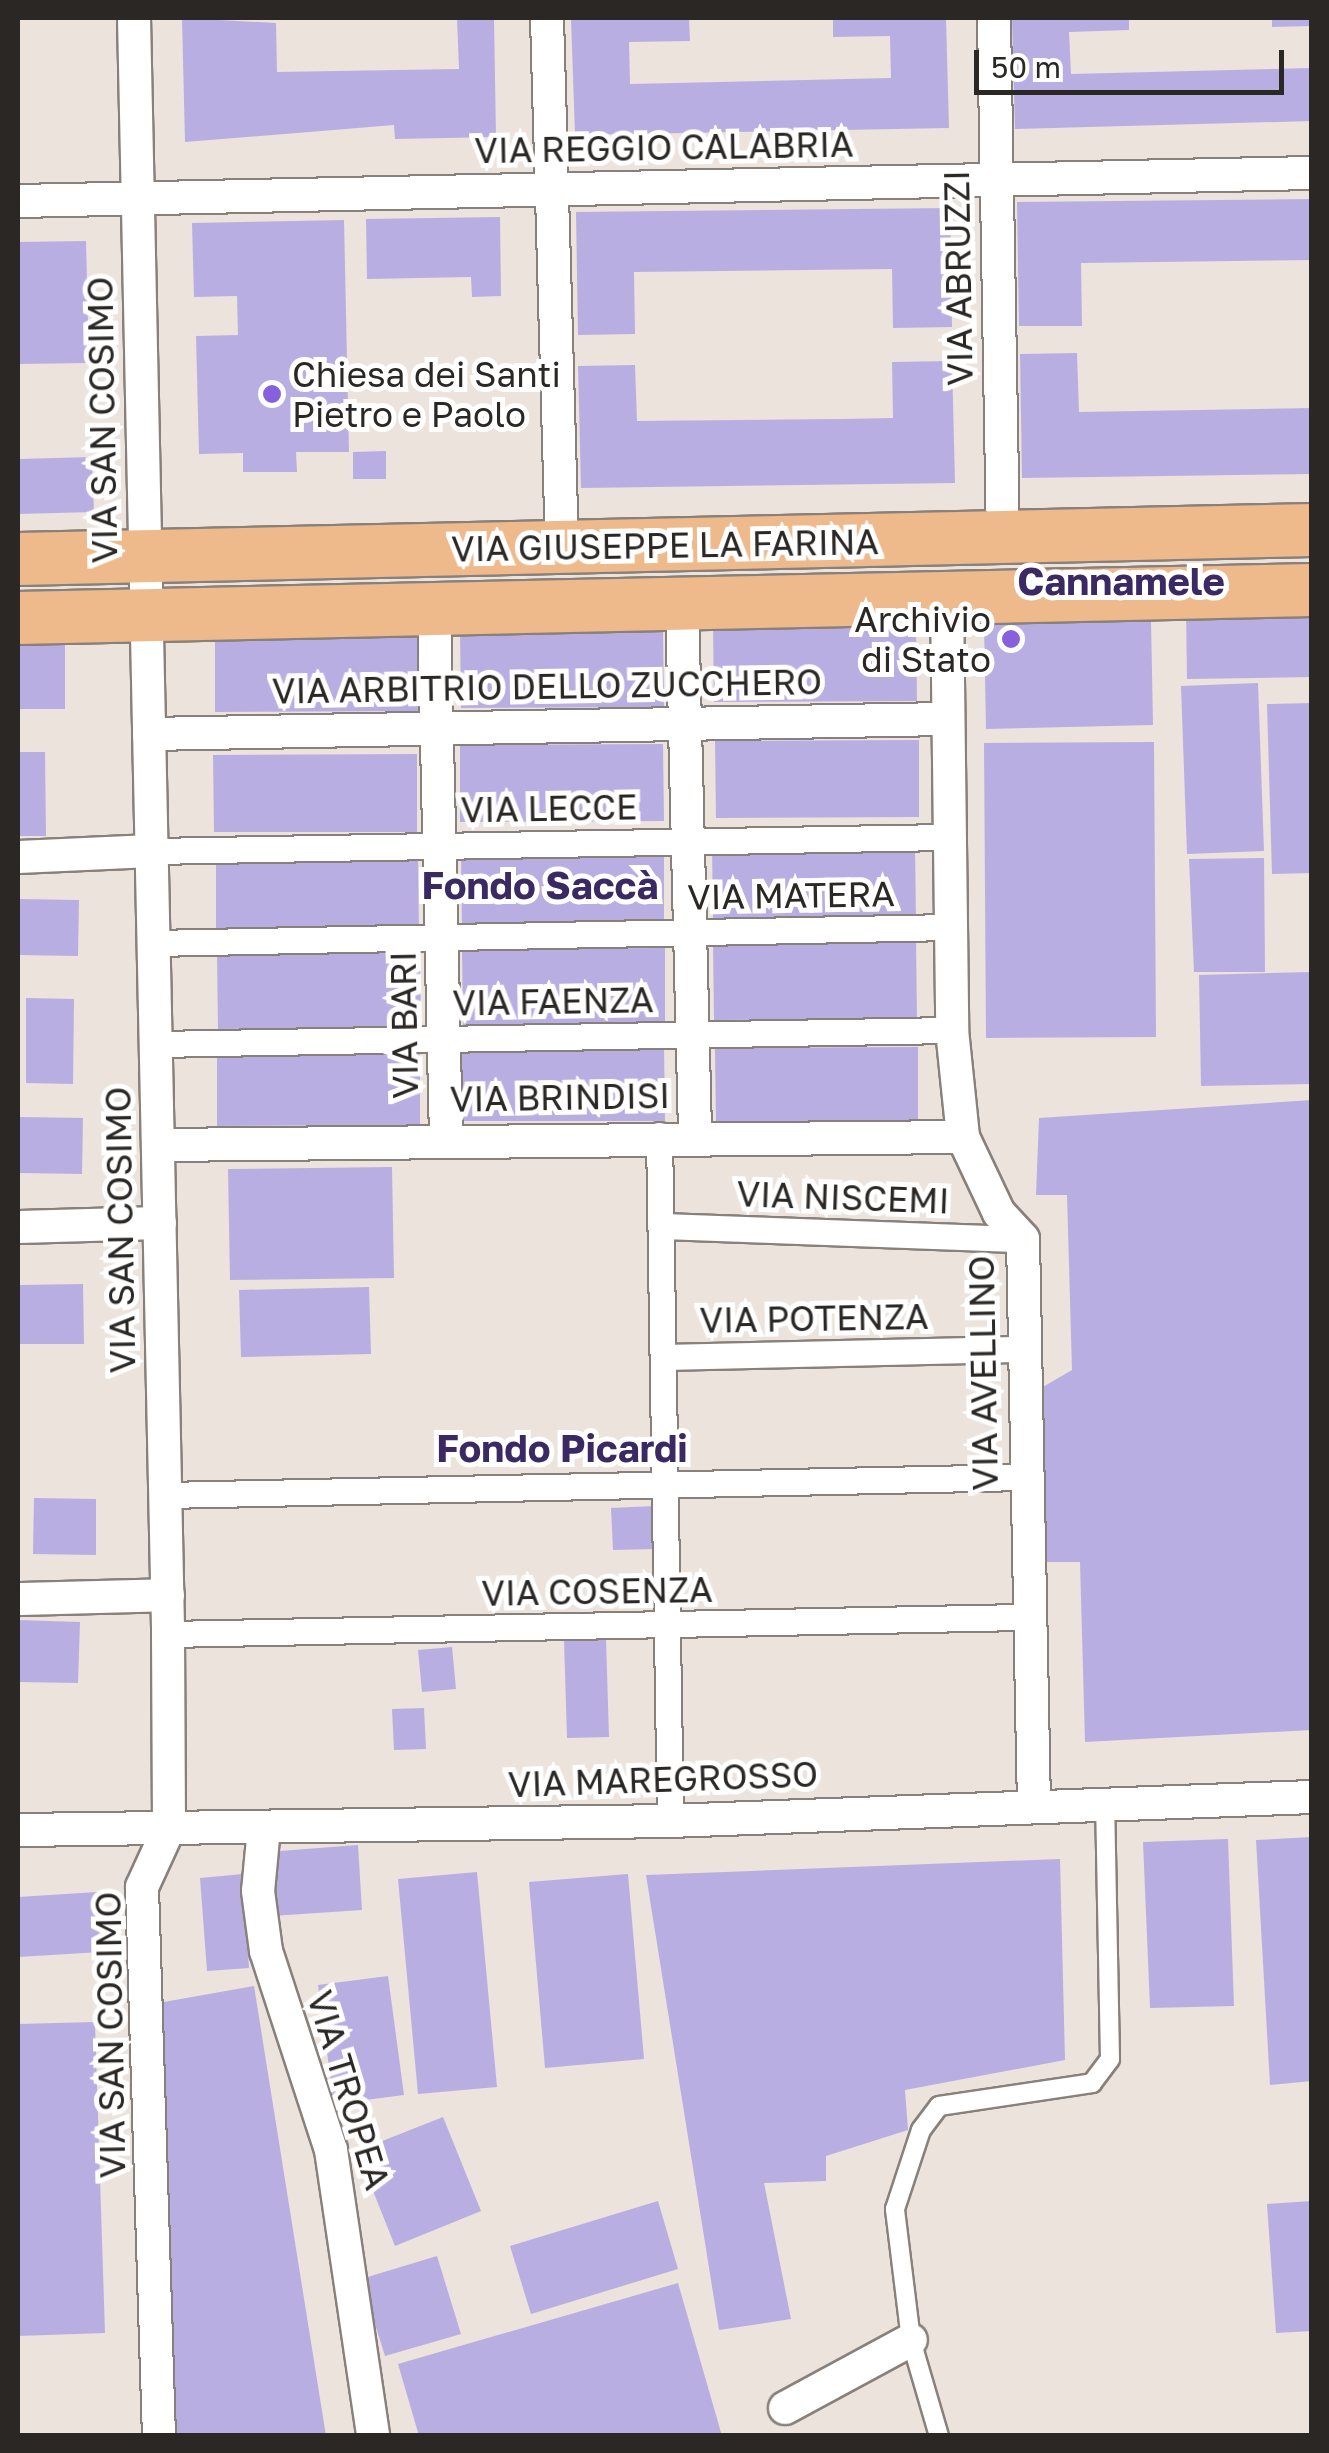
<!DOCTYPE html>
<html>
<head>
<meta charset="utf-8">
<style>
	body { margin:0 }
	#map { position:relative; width:1329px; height:2453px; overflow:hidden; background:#ebe3dc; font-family:"Golos Text",sans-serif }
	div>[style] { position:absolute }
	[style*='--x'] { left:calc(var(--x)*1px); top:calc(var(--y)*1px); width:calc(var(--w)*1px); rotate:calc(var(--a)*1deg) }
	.building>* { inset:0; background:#b9aee2 }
	.roads { filter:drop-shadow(2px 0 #88807b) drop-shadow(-2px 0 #88807b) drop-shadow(0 2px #88807b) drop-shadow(0 -2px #88807b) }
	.service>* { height:18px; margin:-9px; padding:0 9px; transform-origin:9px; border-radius:9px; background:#fff }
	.pedestrian>* { height:25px; margin:-12.5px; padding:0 12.5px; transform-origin:12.5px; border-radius:12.5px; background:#fff }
	.minor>* { height:32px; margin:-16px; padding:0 16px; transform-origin:16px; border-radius:16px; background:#fff }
	.primary>* { height:52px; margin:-26px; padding:0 26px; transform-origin:26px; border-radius:26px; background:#eeb98b }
	.dots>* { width:28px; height:28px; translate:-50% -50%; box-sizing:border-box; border:5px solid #fff; border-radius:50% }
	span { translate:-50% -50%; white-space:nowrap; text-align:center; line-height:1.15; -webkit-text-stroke:10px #fff; paint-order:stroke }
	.street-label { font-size:35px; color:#2a2725 }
	.poi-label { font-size:35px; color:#2a2725 }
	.left { translate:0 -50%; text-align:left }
	.right { translate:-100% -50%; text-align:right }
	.neighbourhood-label { font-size:38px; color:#3b2964; font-weight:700 }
	.frame { position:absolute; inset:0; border:20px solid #2a2725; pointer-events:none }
	.scale { position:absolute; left:974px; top:50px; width:310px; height:45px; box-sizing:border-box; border:5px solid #2a2725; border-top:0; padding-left:12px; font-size:30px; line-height:35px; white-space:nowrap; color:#2a2725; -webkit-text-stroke:8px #fff; paint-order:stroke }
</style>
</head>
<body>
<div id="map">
	<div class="building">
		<div style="clip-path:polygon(182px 18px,276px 23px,277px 72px,459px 69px,457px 18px,494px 18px,496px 137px,395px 139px,394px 125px,185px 142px)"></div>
		<div style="clip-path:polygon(571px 18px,689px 18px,690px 41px,629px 42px,630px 84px,891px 78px,890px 36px,833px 37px,833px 18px,946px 18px,949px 128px,575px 135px)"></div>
		<div style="clip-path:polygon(1012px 18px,1129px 18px,1129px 30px,1069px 32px,1071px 74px,1312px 68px,1312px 121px,1015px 129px)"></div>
		<div style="clip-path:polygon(1272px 18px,1312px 18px,1312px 26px,1272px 27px)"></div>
		<div style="clip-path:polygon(1312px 199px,1312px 260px,1081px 263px,1082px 326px,1019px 326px,1017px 202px)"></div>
		<div style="clip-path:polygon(950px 208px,952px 327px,893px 328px,892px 269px,634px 272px,635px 334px,578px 335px,576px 212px)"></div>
		<div style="clip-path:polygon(500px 217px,501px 296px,472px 297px,471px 277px,367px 279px,366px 219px)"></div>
		<div style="clip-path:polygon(344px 220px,349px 452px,296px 452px,297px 472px,243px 472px,243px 453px,199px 454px,196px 336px,238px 335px,237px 296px,194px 297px,192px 223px)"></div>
		<div style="clip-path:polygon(86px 241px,89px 363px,18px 364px,18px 242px)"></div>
		<div style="clip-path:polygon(1077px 353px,1079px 412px,1312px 408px,1312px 474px,1022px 478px,1020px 354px)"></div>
		<div style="clip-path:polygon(952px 361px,955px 483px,581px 488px,578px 366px,635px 365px,637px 421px,842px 419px,893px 418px,892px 362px)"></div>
		<div style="clip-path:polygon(386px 451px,386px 479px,353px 479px,353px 452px)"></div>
		<div style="clip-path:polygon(92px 457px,94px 512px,18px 514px,18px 459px)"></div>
		<div style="clip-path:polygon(1312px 606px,1312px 677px,1187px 679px,1186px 608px)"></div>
		<div style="clip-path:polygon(1151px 620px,1153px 725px,986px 729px,984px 623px)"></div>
		<div style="clip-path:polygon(916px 624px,917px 701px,714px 702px,713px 625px)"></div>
		<div style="clip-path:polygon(460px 631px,663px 631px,664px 707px,461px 708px)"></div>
		<div style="clip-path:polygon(417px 634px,418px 711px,215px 712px,215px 635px)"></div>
		<div style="clip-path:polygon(18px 643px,65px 643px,65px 709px,18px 709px)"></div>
		<div style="clip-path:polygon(1258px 683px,1264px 851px,1187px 854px,1181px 686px)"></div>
		<div style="clip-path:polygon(1312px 703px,1312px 873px,1272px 874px,1267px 704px)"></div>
		<div style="clip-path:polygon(919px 740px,919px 817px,716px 818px,715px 741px)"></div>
		<div style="clip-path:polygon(1154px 742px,1156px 1037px,986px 1038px,984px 743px)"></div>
		<div style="clip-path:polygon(663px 744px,664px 821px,460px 822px,460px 745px)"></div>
		<div style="clip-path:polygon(18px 752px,45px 752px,46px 836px,18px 836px)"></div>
		<div style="clip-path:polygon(417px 754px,417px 832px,214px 832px,213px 755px)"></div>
		<div style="clip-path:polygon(712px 845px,915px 845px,916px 922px,713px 923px)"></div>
		<div style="clip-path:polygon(664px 851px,664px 928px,462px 928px,461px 852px)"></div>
		<div style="clip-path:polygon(216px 858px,418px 858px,419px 934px,216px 935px)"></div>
		<div style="clip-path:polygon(1264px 858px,1265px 972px,1194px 972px,1189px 859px)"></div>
		<div style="clip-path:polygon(18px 899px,79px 900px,78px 956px,18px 955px)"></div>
		<div style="clip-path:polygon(916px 942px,917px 1019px,714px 1020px,713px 943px)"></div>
		<div style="clip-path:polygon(665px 948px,665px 1025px,463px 1026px,462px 949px)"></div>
		<div style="clip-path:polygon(217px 952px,420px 952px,421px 1028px,218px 1029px)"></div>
		<div style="clip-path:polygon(1312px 972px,1312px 1084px,1201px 1086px,1199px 975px)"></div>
		<div style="clip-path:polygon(26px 998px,74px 999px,73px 1084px,26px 1083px)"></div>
		<div style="clip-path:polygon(664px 1044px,665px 1121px,462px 1121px,462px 1045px)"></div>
		<div style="clip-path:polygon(918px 1047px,918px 1123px,716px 1124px,715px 1048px)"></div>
		<div style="clip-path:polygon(420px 1049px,420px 1125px,217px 1126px,217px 1050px)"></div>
		<div style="clip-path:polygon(1312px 1100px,1312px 1730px,1085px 1742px,1080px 1562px,1046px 1562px,1041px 1388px,1072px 1370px,1067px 1195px,1036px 1195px,1039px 1118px)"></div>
		<div style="clip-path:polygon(20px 1117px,83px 1118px,82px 1174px,20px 1173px)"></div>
		<div style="clip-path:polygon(392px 1167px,394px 1278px,230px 1280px,228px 1169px)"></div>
		<div style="clip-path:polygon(83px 1284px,84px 1344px,20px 1344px,20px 1285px)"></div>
		<div style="clip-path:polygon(369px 1287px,371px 1354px,241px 1357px,239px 1290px)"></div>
		<div style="clip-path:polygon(34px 1498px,96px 1499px,96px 1555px,33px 1554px)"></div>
		<div style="clip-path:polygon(654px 1506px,656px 1549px,613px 1550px,611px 1508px)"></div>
		<div style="clip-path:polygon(18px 1620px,80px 1622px,78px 1683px,18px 1682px)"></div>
		<div style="clip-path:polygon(606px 1639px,609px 1737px,567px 1738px,564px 1640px)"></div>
		<div style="clip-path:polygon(452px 1647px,456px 1689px,422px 1692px,418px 1650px)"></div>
		<div style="clip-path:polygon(424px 1708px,426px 1749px,394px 1750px,392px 1709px)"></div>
		<div style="clip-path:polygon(1312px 1837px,1312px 2081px,1270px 2085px,1256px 1840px)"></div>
		<div style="clip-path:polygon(1228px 1839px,1234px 2006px,1150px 2008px,1143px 1842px)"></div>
		<div style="clip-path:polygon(358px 1845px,362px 1910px,272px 1916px,267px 1852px)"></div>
		<div style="clip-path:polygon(1060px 1859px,1065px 2060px,905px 2090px,908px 2130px,826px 2156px,826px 2181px,764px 2183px,791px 2319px,719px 2330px,646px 1875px)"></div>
		<div style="clip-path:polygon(477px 1872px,497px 2087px,418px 2094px,398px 1879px)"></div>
		<div style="clip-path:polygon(243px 1874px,249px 1968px,207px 1971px,200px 1878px)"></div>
		<div style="clip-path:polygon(628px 1874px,644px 2059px,545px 2068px,529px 1882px)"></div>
		<div style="clip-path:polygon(97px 1892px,101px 1952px,18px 1957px,18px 1897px)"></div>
		<div style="clip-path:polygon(388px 1976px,404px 2095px,334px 2104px,318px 1985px)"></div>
		<div style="clip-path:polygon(254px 1986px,326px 2436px,176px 2436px,158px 2003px)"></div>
		<div style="clip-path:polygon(95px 2022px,105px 2333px,18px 2336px,18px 2024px)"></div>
		<div style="clip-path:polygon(443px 2117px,481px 2211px,395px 2246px,357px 2151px)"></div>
		<div style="clip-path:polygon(658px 2201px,678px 2269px,531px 2314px,510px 2246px)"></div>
		<div style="clip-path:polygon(1312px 2201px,1312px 2331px,1276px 2333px,1267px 2204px)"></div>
		<div style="clip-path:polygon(437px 2256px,461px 2334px,385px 2356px,361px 2279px)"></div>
		<div style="clip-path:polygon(678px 2283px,722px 2436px,419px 2436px,398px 2364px)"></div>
	</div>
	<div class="roads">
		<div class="service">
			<div style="--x:939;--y:2436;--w:100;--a:-106.3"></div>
			<div style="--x:911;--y:2340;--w:132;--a:-97"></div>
			<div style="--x:895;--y:2209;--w:83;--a:-71.8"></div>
			<div style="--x:921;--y:2130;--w:30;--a:-53"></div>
			<div style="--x:939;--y:2106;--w:155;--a:-8.5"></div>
			<div style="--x:1092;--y:2083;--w:30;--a:-53"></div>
			<div style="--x:1110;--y:2059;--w:255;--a:-91.1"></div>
		</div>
		<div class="pedestrian">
			<div style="--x:152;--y:851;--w:795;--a:-1.01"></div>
			<div style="--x:153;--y:943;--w:797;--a:-1.15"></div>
			<div style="--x:156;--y:1044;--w:796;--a:-1.01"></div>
			<div style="--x:659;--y:1135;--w:686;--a:89.08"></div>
			<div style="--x:662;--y:1226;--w:361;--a:2.1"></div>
			<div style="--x:665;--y:1357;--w:360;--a:-1.3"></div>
			<div style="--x:165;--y:1495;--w:860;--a:-1.2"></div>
			<div style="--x:168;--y:1634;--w:858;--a:-1.14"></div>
		</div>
		<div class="minor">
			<div style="--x:134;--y:18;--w:1616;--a:88.79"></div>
			<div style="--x:168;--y:1634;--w:194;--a:89.7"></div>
			<div style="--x:169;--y:1828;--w:65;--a:114.6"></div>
			<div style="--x:142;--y:1887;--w:549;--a:88.23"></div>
			<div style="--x:547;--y:18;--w:529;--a:88.38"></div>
			<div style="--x:994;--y:18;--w:519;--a:89.01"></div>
			<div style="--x:18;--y:201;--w:1294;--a:-1.24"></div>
			<div style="--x:947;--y:597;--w:433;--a:89.3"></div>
			<div style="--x:952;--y:1030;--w:108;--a:84.1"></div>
			<div style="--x:963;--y:1137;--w:84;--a:64.7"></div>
			<div style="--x:999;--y:1213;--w:35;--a:47"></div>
			<div style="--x:1023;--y:1239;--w:567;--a:88.89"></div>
			<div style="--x:682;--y:604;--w:530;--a:88.59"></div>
			<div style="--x:434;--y:609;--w:530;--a:88.7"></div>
			<div style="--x:149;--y:734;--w:797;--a:-1.08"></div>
			<div style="--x:18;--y:857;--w:134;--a:-2.6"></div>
			<div style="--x:158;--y:1145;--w:805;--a:-0.57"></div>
			<div style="--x:18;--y:1227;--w:142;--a:-1.6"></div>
			<div style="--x:18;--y:1599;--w:150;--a:-1.5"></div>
			<div style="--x:264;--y:1828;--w:63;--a:95.4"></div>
			<div style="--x:258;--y:1891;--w:61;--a:82.4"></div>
			<div style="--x:266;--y:1951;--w:209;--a:71.9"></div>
			<div style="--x:331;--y:2150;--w:289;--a:81.6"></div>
			<div style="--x:18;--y:1830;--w:652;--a:-0.79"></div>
			<div style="--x:670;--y:1821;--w:642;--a:-2.14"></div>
			<div style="--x:785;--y:2408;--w:143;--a:-28.4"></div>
		</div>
		<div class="primary">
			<div style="--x:18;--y:559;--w:1294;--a:-1.28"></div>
			<div style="--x:18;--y:618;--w:1294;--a:-1.24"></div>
		</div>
	</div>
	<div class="dots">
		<div style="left:272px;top:394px;background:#8761dc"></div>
		<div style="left:1011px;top:639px;background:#8761dc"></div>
	</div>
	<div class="street-label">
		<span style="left:664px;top:147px;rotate:-1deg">VIA REGGIO CALABRIA</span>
		<span style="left:958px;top:278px;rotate:-91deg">VIA ABRUZZI</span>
		<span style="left:102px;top:420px;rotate:-91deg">VIA SAN COSIMO</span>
		<span style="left:665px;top:545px;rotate:-1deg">VIA GIUSEPPE LA FARINA</span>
		<span style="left:547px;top:686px;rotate:-1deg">VIA ARBITRIO DELLO ZUCCHERO</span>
		<span style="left:549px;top:808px;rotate:-1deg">VIA LECCE</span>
		<span style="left:791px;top:895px;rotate:-1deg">VIA MATERA</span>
		<span style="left:553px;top:1001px;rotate:-1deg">VIA FAENZA</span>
		<span style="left:404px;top:1025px;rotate:-91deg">VIA BARI</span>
		<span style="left:560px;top:1097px;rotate:-1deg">VIA BRINDISI</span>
		<span style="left:843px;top:1197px;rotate:2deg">VIA NISCEMI</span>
		<span style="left:120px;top:1230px;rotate:-91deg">VIA SAN COSIMO</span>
		<span style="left:814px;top:1318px;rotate:-1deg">VIA POTENZA</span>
		<span style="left:983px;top:1373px;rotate:-91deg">VIA AVELLINO</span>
		<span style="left:597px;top:1591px;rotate:-1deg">VIA COSENZA</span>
		<span style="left:663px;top:1779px;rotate:-2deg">VIA MAREGROSSO</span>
		<span style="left:110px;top:2035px;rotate:-91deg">VIA SAN COSIMO</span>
		<span style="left:349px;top:2090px;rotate:73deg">VIA TROPEA</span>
	</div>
	<div class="poi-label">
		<span class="left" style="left:292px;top:394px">Chiesa dei Santi<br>Pietro e Paolo</span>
		<span class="right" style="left:991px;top:639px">Archivio<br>di Stato</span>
	</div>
	<div class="neighbourhood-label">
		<span style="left:1121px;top:581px">Cannamele</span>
		<span style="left:540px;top:885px">Fondo Saccà</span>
		<span style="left:562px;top:1448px">Fondo Picardi</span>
	</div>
	<div class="frame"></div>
	<div class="scale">50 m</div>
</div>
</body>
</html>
